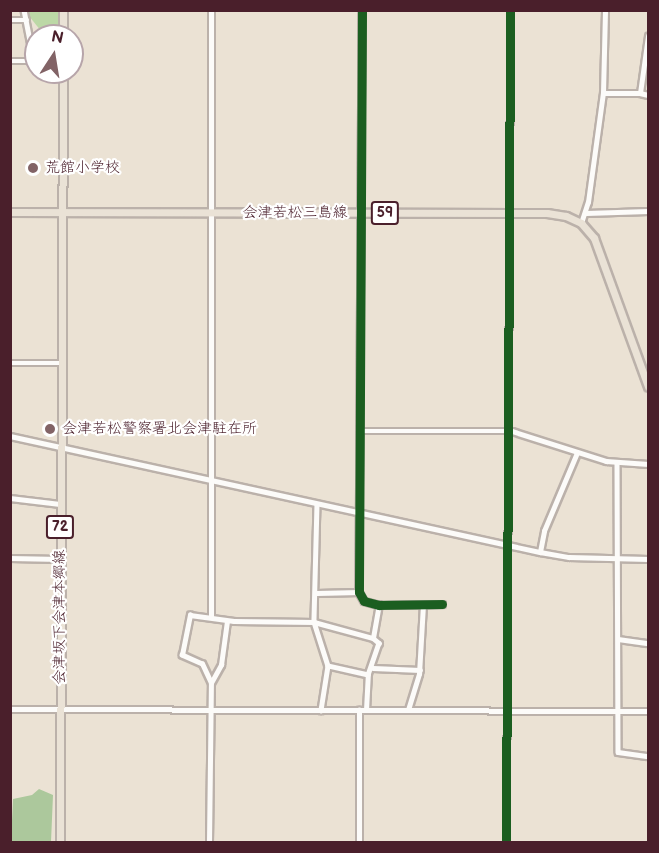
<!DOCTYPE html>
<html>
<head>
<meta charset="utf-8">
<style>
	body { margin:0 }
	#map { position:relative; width:659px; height:853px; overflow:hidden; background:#ebe2d4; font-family:"Balsamiq Sans","Klee One",sans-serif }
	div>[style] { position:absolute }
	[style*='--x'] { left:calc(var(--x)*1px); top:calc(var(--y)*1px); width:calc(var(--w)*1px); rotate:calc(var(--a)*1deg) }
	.green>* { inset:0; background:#bcd8a6 }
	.forest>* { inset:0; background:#acc89c }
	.roads { filter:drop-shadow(2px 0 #bbb1aa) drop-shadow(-2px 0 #bbb1aa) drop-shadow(0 2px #bbb1aa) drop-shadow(0 -2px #bbb1aa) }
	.minor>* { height:4.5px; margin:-2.25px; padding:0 2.25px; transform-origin:2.25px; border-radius:2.25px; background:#fcfbf9 }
	.tertiary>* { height:5px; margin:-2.5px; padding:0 2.5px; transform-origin:2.5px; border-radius:2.5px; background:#fcfbf9 }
	.primary>* { height:7px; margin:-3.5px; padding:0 3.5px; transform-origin:3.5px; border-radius:3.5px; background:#eae2d6 }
	.cycleway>* { height:9px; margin:-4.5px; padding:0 4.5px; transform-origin:4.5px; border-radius:4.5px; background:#1b5e20 }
	.dots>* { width:16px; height:16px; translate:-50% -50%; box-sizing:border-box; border:3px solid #fff; border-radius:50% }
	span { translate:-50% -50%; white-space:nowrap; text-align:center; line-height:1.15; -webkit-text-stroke:4.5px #fff; paint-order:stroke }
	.shield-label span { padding:2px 4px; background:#fff; border:2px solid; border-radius:4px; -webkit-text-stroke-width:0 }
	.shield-label { font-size:14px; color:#4a1f2b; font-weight:700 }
	.poi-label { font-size:15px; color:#4a1f2b }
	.left { translate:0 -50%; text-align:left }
	.street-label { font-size:15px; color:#4a1f2b }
	.frame { position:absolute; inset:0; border:12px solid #4a1f2b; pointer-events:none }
	.north { position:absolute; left:24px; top:24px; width:60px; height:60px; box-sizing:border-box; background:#fff; border:2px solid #b7a5aa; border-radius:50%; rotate:12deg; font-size:16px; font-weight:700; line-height:24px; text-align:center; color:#4a1f2b }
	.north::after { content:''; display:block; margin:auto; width:21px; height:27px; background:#826366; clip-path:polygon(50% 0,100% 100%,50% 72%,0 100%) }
</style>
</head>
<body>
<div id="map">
	<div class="green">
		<div style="clip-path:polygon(25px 11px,62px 11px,62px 36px,45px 36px)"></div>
	</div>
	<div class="forest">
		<div style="clip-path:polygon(39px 789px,53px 795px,51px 842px,11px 842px,13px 799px,32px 795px)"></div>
	</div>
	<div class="roads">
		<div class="minor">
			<div style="--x:24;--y:10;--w:52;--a:78.9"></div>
			<div style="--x:362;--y:10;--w:582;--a:90.3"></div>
			<div style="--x:359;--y:592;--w:10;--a:61"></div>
			<div style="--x:364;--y:601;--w:16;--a:15"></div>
			<div style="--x:379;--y:605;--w:63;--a:-0.9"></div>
			<div style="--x:10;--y:20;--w:17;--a:0"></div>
			<div style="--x:10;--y:61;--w:25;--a:0"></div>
			<div style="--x:603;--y:93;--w:83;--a:-88.6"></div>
			<div style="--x:640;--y:93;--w:8;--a:14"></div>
			<div style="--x:586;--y:213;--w:62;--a:-1.8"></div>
			<div style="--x:10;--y:363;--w:51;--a:0"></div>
			<div style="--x:361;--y:431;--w:151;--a:0"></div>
			<div style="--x:512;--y:431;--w:99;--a:17.7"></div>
			<div style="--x:606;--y:461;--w:42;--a:4.1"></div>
			<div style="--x:10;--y:436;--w:543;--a:12.35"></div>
			<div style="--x:540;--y:552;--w:29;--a:10"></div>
			<div style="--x:569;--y:557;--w:79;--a:1.5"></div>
			<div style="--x:617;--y:463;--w:289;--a:89.8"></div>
			<div style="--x:618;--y:752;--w:30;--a:8"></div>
			<div style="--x:10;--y:498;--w:50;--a:6.8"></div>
			<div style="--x:317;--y:504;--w:118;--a:91.5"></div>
			<div style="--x:314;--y:622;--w:46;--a:72.3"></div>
			<div style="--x:328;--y:666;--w:45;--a:99"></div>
			<div style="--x:540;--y:552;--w:21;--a:-79"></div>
			<div style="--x:544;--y:531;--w:85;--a:-67.1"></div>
			<div style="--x:10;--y:558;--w:50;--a:1.1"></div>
			<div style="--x:317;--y:593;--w:42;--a:-1.4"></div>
			<div style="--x:211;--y:617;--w:607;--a:-90"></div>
			<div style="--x:373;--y:638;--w:34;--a:-80"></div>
			<div style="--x:618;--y:639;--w:30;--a:8"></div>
			<div style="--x:373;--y:668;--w:47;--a:2.4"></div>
			<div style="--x:211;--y:683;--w:21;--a:-115"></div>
			<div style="--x:202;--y:664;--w:22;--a:-156"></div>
			<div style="--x:182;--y:655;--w:41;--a:-78.7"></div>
			<div style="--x:190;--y:615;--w:44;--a:7.8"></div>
			<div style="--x:234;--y:621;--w:80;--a:0.7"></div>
			<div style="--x:314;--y:622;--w:61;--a:15.2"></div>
			<div style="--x:373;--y:638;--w:8;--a:40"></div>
			<div style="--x:379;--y:643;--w:34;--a:109"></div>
			<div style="--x:368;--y:675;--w:41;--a:-167.3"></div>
			<div style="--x:10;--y:709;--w:638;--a:0.18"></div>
			<div style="--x:366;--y:710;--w:35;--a:-87"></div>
			<div style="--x:408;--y:710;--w:38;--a:-73"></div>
			<div style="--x:419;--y:674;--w:69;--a:-86.7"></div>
			<div style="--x:209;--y:842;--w:159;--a:-89.3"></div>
			<div style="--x:211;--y:683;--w:21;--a:-61"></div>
			<div style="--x:221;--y:665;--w:44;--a:-82.2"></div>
			<div style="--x:359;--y:842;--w:132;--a:-90"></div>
			<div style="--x:506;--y:842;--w:832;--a:-89.72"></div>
		</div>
		<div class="tertiary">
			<div style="--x:581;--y:223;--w:22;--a:-72"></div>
			<div style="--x:588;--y:202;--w:110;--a:-82.2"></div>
			<div style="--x:603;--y:93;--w:37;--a:0"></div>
			<div style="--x:640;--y:93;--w:58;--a:-82"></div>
		</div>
		<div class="primary">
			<div style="--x:63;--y:36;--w:26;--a:-90"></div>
			<div style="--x:10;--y:212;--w:537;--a:0.11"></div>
			<div style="--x:547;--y:213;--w:19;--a:9"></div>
			<div style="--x:566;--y:216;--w:17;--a:25"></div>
			<div style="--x:581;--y:223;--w:20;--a:49"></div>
			<div style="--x:594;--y:238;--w:158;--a:70"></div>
			<div style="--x:60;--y:842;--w:770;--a:-89.78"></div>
		</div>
	</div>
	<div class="cycleway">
		<div style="--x:362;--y:10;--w:582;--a:90.3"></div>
		<div style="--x:359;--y:592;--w:10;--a:61"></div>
		<div style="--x:364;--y:601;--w:16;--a:15"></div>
		<div style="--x:379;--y:605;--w:63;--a:-0.9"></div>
		<div style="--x:506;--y:842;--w:832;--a:-89.72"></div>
	</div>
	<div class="dots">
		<div style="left:33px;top:168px;background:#826366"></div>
		<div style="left:50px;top:429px;background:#826366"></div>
	</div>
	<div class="shield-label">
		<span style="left:385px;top:213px">59</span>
		<span style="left:60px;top:527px">72</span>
	</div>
	<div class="poi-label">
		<span class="left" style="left:45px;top:168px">荒館小学校</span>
		<span class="left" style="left:62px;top:429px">会津若松警察署北会津駐在所</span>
	</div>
	<div class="street-label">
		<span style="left:295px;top:213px">会津若松三島線</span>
		<span style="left:60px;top:617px;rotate:-90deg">会津坂下会津本郷線</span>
	</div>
	<div class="frame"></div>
	<div class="north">N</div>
</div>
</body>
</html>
